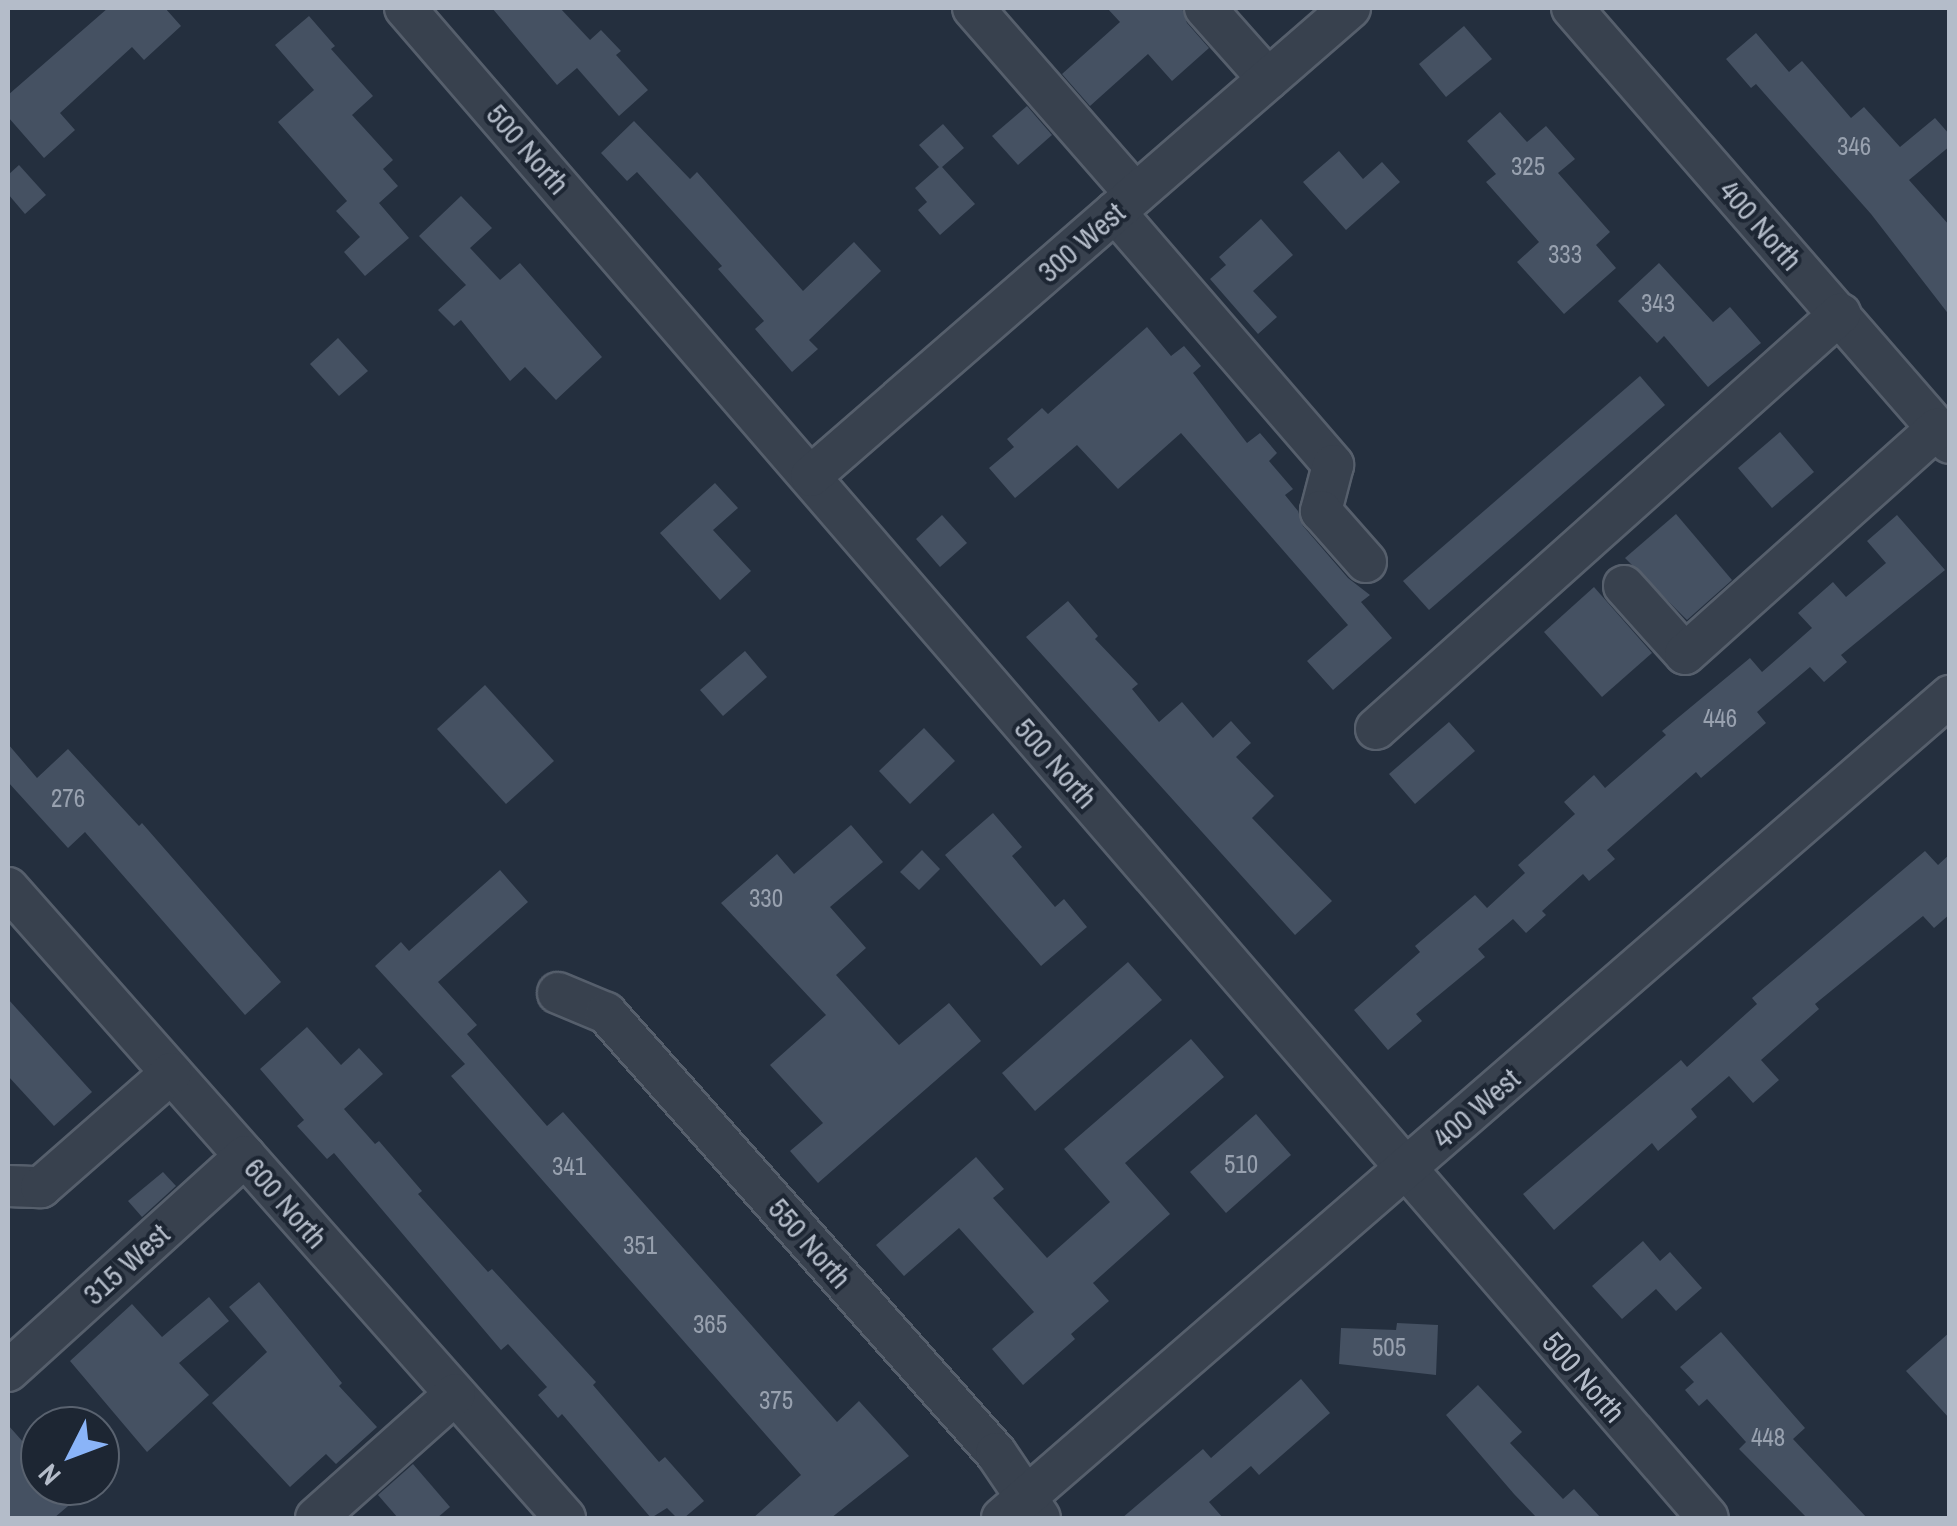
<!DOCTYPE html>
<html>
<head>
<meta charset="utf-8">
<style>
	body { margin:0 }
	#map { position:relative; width:1957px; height:1526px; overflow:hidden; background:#242f3e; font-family:"Archivo Narrow",sans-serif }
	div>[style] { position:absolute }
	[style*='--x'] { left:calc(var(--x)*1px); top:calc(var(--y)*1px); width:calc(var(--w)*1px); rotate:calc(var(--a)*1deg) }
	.building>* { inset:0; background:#455162 }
	.roads { filter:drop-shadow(2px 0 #565f6c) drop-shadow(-2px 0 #565f6c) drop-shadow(0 2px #565f6c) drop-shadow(0 -2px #565f6c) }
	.minor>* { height:40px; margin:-20px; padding:0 20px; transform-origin:20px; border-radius:20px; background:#38414e }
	span { translate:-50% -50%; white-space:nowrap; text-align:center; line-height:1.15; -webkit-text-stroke:8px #1d2633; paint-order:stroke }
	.number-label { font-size:25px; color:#98a1af }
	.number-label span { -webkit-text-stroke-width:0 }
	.street-label { font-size:30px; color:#b4bcc9 }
	.frame { position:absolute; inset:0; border:10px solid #b4bcc9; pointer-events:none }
	.north { position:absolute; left:20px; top:1406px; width:100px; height:100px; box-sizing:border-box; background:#1d2633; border:2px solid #59626f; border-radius:50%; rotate:228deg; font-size:28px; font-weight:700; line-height:40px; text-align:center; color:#b4bcc9 }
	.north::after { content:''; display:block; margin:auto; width:35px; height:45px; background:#8ab4f8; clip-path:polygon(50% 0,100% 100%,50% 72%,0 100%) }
</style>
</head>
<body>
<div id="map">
	<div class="building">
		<div style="clip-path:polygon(108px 8px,165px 8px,181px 26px,144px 60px,132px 47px,60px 113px,75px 130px,44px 158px,8px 117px,8px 95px)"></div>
		<div style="clip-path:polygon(492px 8px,560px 8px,590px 40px,601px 30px,621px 51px,616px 55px,648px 90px,619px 116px,577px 68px,557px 85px)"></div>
		<div style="clip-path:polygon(1107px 8px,1182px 8px,1187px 23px,1209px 48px,1172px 81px,1148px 54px,1090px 106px,1062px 74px,1120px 22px)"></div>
		<div style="clip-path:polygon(309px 16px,335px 46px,331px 49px,373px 96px,352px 115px,393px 160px,383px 169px,398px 186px,379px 203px,409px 238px,365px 276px,344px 252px,360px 237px,336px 211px,347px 201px,278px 122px,314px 90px,275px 45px)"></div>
		<div style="clip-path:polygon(1464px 26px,1492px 59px,1446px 97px,1419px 64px)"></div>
		<div style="clip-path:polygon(1756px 33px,1789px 72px,1802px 61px,1851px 118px,1864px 107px,1900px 147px,1935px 118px,1950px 135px,1950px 146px,1909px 180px,1950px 226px,1950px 316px,1871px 214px,1756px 84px,1751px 88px,1726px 59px)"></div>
		<div style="clip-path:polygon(1027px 106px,1052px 135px,1018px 165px,992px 136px)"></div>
		<div style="clip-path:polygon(1500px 112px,1527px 142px,1546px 126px,1575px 159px,1558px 173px,1610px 232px,1596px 245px,1616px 268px,1564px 314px,1517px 262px,1539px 242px,1486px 182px,1496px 174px,1467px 141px)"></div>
		<div style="clip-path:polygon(634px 121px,690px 179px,697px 172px,803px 291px,854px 242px,881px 271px,809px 340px,818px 349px,792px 372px,755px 329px,764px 321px,718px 269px,722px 266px,637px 172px,627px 181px,601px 153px)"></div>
		<div style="clip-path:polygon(943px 124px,964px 148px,942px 167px,975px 204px,940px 235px,918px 210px,927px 202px,915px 188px,939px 167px,919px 145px)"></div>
		<div style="clip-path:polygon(1339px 151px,1363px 179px,1382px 162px,1400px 182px,1346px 230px,1303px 182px)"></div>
		<div style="clip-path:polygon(19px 165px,46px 195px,25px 214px,8px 194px,8px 175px)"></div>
		<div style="clip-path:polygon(461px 196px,492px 228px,470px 248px,500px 280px,520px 263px,602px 357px,556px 400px,525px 367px,510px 381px,461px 320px,454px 326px,438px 310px,466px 285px,419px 236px)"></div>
		<div style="clip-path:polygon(1261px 219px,1293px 255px,1253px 291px,1277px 317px,1258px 334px,1210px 279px,1226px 265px,1219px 257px)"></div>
		<div style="clip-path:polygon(1659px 263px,1713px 322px,1730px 307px,1761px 343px,1708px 387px,1664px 336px,1657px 343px,1618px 301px)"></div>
		<div style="clip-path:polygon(1147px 327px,1171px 356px,1184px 346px,1201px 366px,1193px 373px,1247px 443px,1260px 433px,1277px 453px,1269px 461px,1293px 489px,1285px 495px,1298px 511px,1303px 526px,1348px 578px,1370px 595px,1361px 602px,1392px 638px,1333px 690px,1307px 661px,1348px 625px,1181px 433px,1118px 489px,1077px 445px,1015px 498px,989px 468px,1014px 447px,1007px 439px,1042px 408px,1048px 414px)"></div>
		<div style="clip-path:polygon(338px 338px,368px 371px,339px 396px,310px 364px)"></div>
		<div style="clip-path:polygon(1640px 376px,1665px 405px,1429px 610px,1403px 581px)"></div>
		<div style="clip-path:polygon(1780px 432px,1814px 472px,1772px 508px,1738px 468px)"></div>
		<div style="clip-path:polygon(715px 483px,738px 508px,713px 530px,751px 571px,720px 600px,660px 533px)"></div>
		<div style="clip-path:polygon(1676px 514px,1732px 580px,1687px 620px,1625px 558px)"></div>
		<div style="clip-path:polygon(942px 515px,967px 543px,940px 567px,916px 539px)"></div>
		<div style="clip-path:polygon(1897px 515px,1945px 570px,1841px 655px,1847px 662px,1824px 682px,1810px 667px,1757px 712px,1766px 723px,1701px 778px,1696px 772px,1607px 850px,1615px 859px,1589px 881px,1583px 874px,1542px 911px,1546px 915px,1526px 933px,1513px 919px,1478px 949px,1485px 957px,1416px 1014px,1422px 1021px,1388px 1050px,1354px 1010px,1420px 952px,1415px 946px,1475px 895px,1487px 908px,1525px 873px,1518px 865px,1575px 814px,1564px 802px,1594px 775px,1605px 788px,1666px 735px,1662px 731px,1750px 658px,1762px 672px,1812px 628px,1798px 613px,1833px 582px,1846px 597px,1886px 563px,1867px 541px)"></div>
		<div style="clip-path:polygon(1594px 587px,1652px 653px,1602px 697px,1544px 632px)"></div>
		<div style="clip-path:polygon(1068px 601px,1098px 636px,1095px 639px,1138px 684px,1132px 689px,1159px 722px,1182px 702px,1213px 738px,1231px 721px,1251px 743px,1236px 757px,1274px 796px,1252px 818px,1332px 901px,1295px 935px,1026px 637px)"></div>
		<div style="clip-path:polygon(745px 651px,767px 677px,723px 716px,700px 690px)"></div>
		<div style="clip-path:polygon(485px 685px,554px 761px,506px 804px,437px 729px)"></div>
		<div style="clip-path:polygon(1449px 722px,1475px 751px,1415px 804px,1389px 774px)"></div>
		<div style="clip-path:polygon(924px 728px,955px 761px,910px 804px,879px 771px)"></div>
		<div style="clip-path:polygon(8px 744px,37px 778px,68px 749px,139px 826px,142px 823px,281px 982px,245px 1015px,85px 832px,68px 848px,8px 782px)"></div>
		<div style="clip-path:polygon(993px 813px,1022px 847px,1012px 856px,1055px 907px,1064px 899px,1087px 927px,1041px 966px,945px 855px)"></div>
		<div style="clip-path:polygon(851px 825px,883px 862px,830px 907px,866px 948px,836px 975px,899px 1045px,949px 1003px,981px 1041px,818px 1183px,790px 1151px,823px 1123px,770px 1065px,826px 1015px,721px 903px,777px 854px,794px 874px)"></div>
		<div style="clip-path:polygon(922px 850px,940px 869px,919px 890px,900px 872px)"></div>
		<div style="clip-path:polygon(1925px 851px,1938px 865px,1950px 854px,1950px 914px,1934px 928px,1923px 916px,1815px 1004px,1819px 1009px,1761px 1060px,1779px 1080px,1753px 1103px,1729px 1076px,1691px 1109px,1697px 1117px,1658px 1151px,1652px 1143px,1554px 1230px,1523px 1194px,1681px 1060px,1687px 1067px,1757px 1004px,1752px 998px)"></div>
		<div style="clip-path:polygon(500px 870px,528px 902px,438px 982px,477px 1025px,467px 1034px,547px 1126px,563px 1112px,837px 1422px,859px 1401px,909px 1456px,831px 1518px,753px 1518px,801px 1475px,451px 1076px,465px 1064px,375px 966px,401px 942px,409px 951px)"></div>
		<div style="clip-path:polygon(1128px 962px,1162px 1000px,1035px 1111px,1002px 1073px)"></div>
		<div style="clip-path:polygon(8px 999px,92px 1092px,54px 1126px,8px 1076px)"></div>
		<div style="clip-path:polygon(307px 1027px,341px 1065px,359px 1048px,383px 1074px,344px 1109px,375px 1144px,379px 1141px,422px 1191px,418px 1194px,488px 1272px,492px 1269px,596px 1382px,593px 1385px,659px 1462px,665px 1457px,704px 1501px,684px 1518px,677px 1518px,667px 1508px,651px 1518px,562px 1414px,558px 1418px,538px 1395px,547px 1387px,508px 1344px,501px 1350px,334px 1153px,327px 1159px,297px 1126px,304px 1120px,260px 1069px)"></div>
		<div style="clip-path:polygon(1191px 1039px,1224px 1077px,1125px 1163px,1170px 1214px,1093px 1283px,1109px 1301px,1071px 1334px,1075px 1339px,1023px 1385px,992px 1349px,1034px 1312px,959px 1228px,904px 1276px,876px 1245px,976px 1157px,1004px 1189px,993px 1198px,1047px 1258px,1110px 1202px,1064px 1149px)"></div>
		<div style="clip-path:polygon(1256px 1114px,1291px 1155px,1226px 1213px,1190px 1172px)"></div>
		<div style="clip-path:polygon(163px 1172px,176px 1186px,142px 1217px,128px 1201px)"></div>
		<div style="clip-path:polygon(1643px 1241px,1660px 1261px,1670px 1252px,1702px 1288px,1676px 1311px,1656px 1289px,1622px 1319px,1592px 1286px)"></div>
		<div style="clip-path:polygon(259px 1282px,342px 1383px,339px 1386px,377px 1427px,336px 1464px,326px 1454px,290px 1487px,212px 1403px,267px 1352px,229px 1307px)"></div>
		<div style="clip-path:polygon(209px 1297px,229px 1321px,179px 1363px,209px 1395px,147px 1452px,70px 1361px,132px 1304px,162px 1337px)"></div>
		<div style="clip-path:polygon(1397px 1323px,1438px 1325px,1436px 1375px,1339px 1364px,1341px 1328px,1396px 1330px)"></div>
		<div style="clip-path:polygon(1721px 1332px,1805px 1428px,1793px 1439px,1867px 1518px,1807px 1518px,1739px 1449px,1746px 1442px,1707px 1399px,1699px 1406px,1685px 1390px,1694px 1382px,1680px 1367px)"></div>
		<div style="clip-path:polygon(1950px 1332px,1950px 1419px,1906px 1371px)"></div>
		<div style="clip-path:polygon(1301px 1379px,1330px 1413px,1259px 1475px,1251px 1466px,1209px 1502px,1223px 1518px,1122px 1518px,1203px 1449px,1211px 1458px)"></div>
		<div style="clip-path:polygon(1478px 1385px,1522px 1432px,1510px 1443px,1563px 1499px,1574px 1489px,1601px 1518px,1537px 1518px,1514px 1494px,1446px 1415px)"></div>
		<div style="clip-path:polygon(8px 1425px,40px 1461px,40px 1486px,61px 1486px,74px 1501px,54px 1518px,8px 1518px)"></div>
		<div style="clip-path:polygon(413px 1464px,450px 1507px,437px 1518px,398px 1518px,378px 1495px)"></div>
	</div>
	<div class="roads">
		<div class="minor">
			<div style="--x:405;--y:8;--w:1994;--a:49.21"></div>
			<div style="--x:973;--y:8;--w:247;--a:48.9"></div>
			<div style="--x:1205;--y:8;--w:95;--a:48.4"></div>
			<div style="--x:1572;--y:8;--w:576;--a:49.01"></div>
			<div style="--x:1115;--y:212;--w:334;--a:49.2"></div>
			<div style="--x:1333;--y:465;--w:48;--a:104.6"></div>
			<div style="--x:1321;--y:511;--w:68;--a:48.6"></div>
			<div style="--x:811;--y:476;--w:714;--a:-40.97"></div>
			<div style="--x:1624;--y:586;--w:91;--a:48.1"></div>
			<div style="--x:1685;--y:654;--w:338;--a:-41.8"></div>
			<div style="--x:1376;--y:729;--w:623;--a:-41.81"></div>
			<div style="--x:8;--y:888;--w:841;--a:48.52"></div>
			<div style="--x:558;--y:993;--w:52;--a:22.6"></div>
			<div style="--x:606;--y:1013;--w:588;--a:48.45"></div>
			<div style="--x:996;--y:1453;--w:78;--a:55.9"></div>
			<div style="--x:8;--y:1186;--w:33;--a:2"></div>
			<div style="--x:41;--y:1187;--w:173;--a:-41.2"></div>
			<div style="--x:8;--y:1371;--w:320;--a:-42.2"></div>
			<div style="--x:316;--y:1518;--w:186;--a:-41.7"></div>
			<div style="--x:1002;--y:1518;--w:1255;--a:-40.93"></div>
		</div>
	</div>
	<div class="number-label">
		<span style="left:1854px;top:146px">346</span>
		<span style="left:1528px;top:166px">325</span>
		<span style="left:1565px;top:254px">333</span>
		<span style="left:1658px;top:303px">343</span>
		<span style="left:1720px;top:718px">446</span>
		<span style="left:68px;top:798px">276</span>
		<span style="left:766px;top:898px">330</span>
		<span style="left:1241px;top:1164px">510</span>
		<span style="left:569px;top:1166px">341</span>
		<span style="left:640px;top:1245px">351</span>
		<span style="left:710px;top:1324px">365</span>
		<span style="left:1389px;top:1347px">505</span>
		<span style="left:776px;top:1400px">375</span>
		<span style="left:1768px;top:1437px">448</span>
	</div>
	<div class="street-label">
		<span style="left:528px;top:149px;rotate:49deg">500 North</span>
		<span style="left:1761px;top:225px;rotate:49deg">400 North</span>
		<span style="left:1081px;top:242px;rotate:-41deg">300 West</span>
		<span style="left:1056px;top:763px;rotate:49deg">500 North</span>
		<span style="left:1476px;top:1108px;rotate:-41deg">400 West</span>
		<span style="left:286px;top:1203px;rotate:49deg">600 North</span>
		<span style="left:810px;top:1243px;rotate:49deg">550 North</span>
		<span style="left:126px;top:1264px;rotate:-42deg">315 West</span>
		<span style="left:1584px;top:1377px;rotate:49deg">500 North</span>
	</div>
	<div class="frame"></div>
	<div class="north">N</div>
</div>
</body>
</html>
